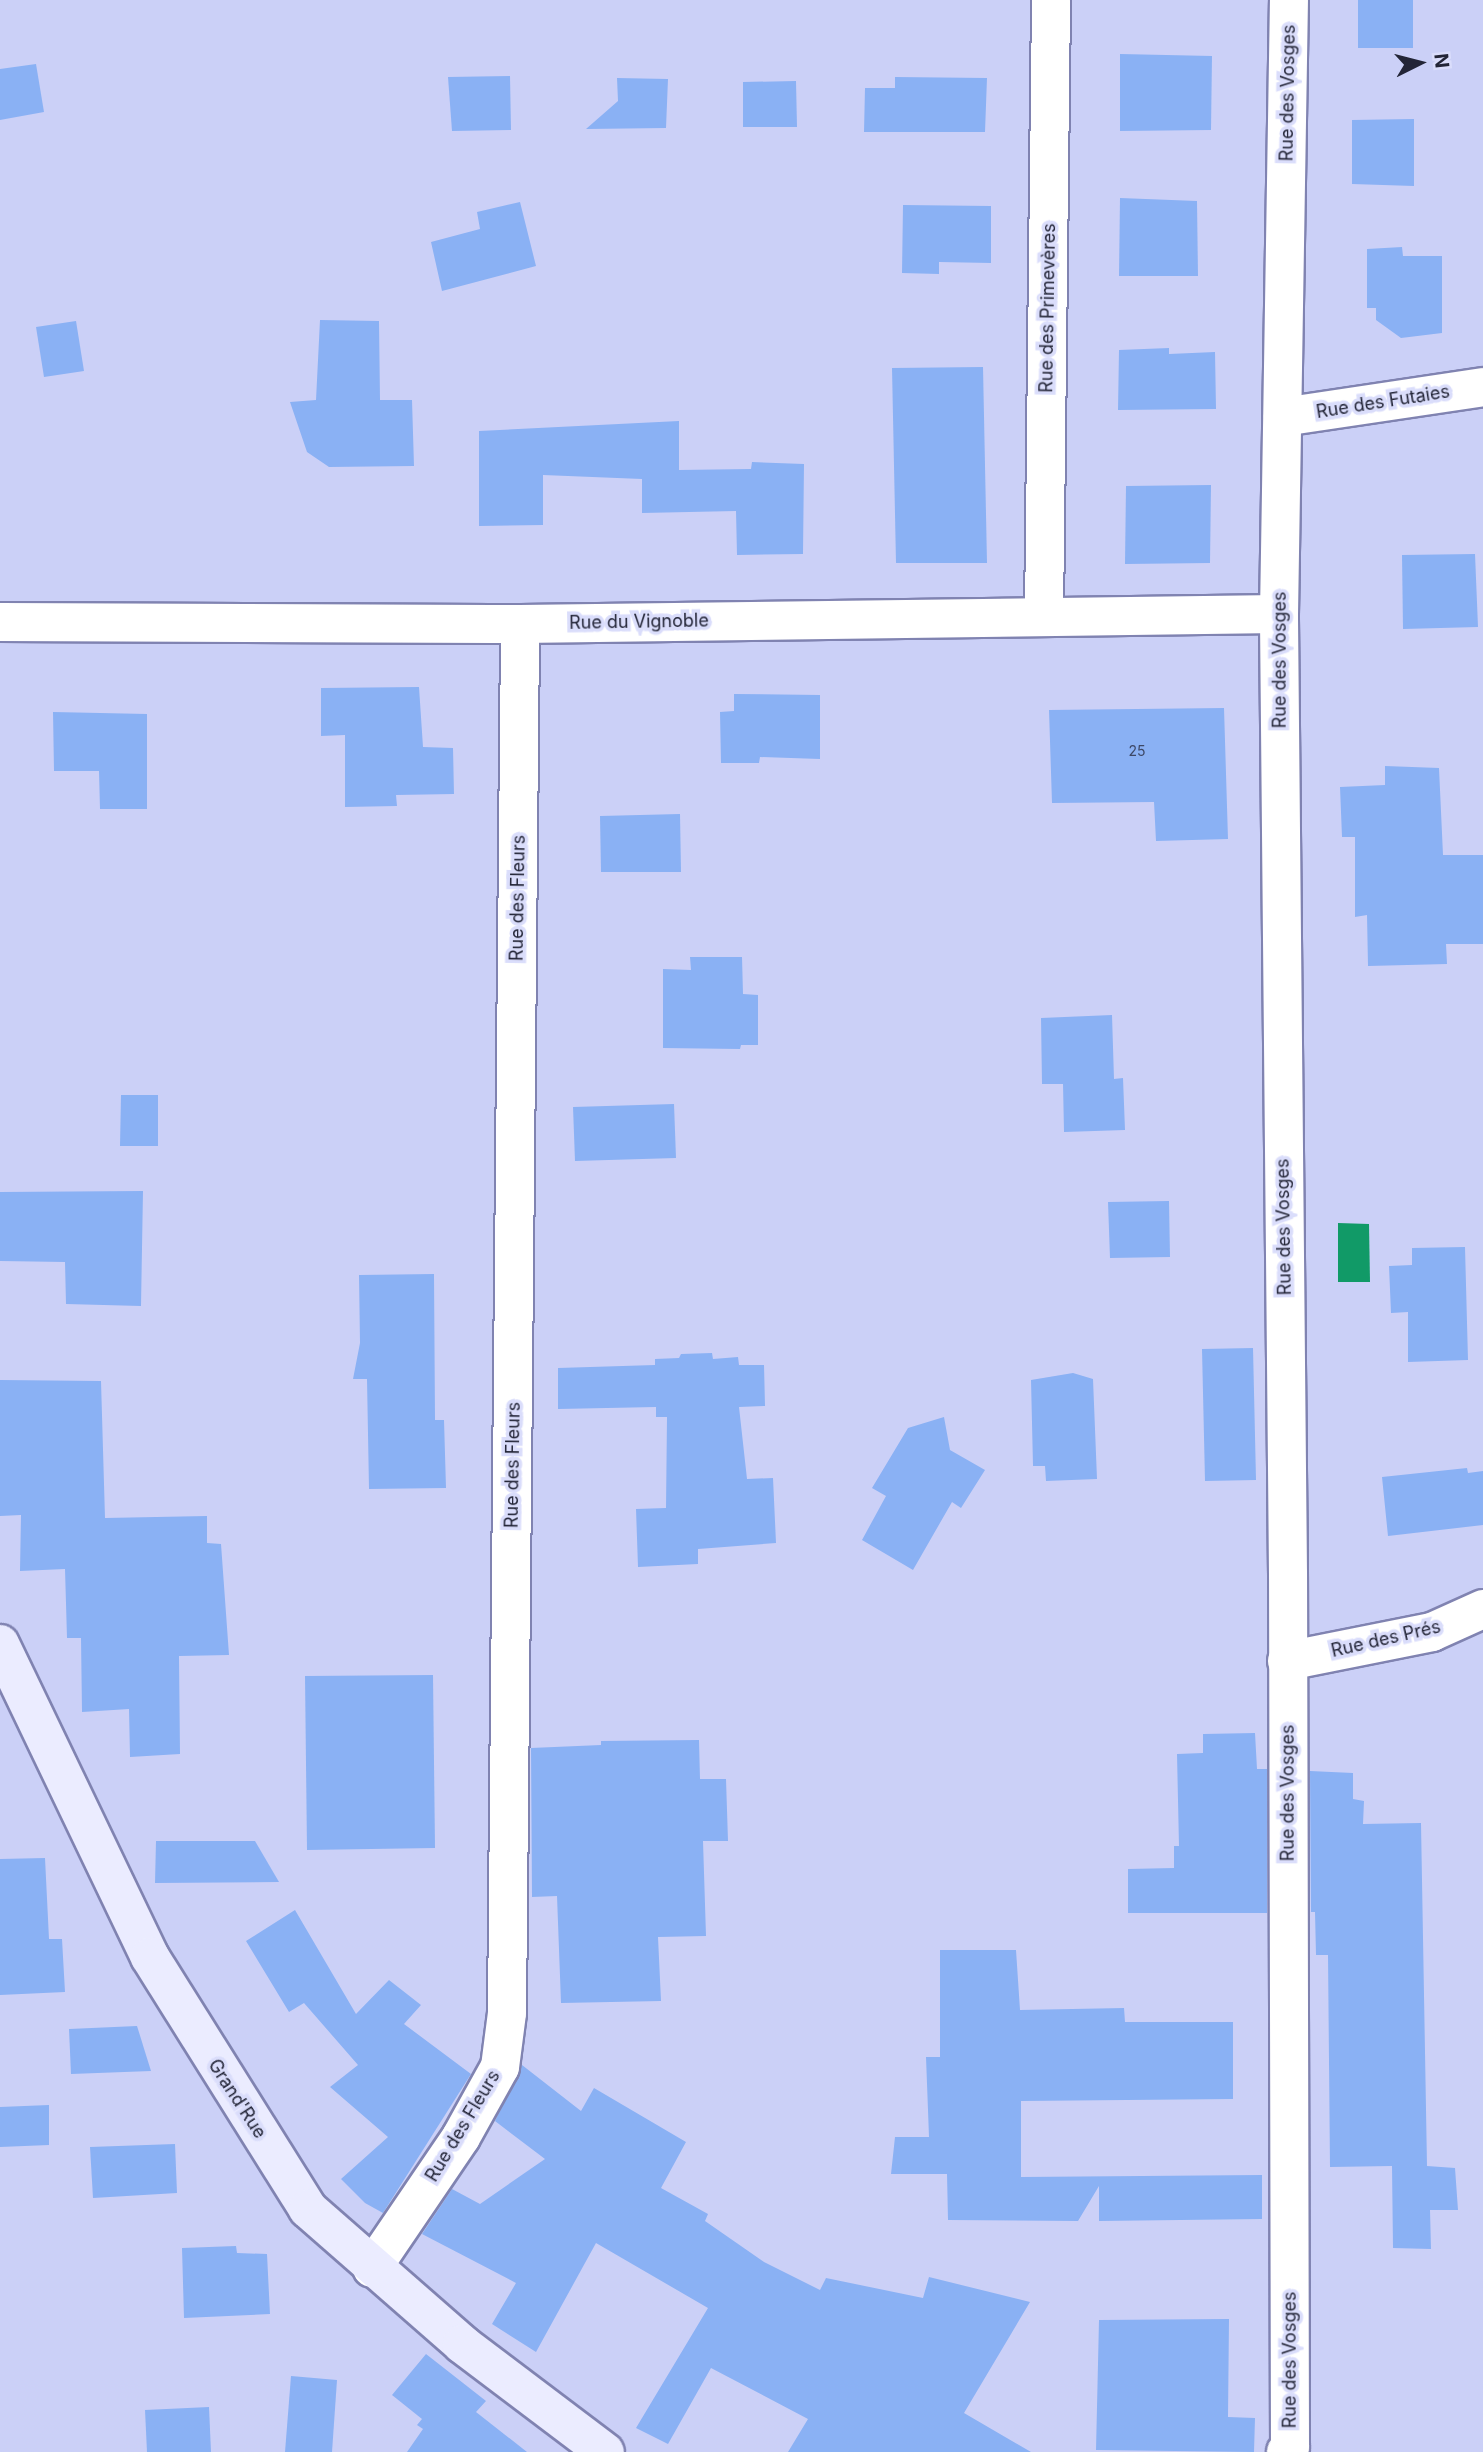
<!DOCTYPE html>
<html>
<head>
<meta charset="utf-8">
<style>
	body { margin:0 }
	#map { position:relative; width:1483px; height:2452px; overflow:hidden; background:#cbd0f7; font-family:Inter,sans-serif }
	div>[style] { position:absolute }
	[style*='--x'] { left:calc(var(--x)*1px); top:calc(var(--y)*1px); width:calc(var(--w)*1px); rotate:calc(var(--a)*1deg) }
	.water>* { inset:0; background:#119a67 }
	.building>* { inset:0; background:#8ab1f4 }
	.roads { filter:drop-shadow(2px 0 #8083b1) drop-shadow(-2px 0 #8083b1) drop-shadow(0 2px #8083b1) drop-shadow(0 -2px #8083b1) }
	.street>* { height:38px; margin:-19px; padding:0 19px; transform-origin:19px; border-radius:19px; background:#fff }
	.secondary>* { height:38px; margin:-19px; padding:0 19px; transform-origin:19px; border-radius:19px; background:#ebecff }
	span { translate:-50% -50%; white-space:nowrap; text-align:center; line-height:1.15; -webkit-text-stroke:7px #daddfb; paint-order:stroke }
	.number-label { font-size:14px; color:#3d4866 }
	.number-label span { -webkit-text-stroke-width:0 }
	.street-label { font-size:18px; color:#232537 }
	.north { position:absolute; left:1385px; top:28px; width:70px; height:70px; -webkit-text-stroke:5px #daddfb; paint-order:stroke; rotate:84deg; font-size:19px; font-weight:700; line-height:28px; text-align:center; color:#232537 }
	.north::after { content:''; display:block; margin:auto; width:24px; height:32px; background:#232537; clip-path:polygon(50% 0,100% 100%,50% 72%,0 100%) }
</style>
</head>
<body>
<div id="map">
	<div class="water">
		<div style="clip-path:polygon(1338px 1223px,1369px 1224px,1370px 1282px,1338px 1282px)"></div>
	</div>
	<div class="building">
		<div style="clip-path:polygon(1358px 0,1413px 0,1413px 48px,1358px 48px)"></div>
		<div style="clip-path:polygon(1120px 54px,1212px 56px,1211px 130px,1120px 131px)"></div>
		<div style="clip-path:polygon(36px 64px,44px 112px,0 120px,0 69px)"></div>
		<div style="clip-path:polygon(510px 76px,511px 130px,452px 131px,448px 77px)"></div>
		<div style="clip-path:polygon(895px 77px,987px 78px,985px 132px,864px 132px,865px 88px,895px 88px)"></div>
		<div style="clip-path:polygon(617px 78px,668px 79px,666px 128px,586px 129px,618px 101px)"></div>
		<div style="clip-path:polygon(796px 81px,797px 127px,743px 127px,743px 82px)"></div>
		<div style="clip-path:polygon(1414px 119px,1414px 186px,1352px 184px,1352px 120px)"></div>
		<div style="clip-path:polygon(1120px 198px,1197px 201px,1198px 276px,1119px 276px)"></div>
		<div style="clip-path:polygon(520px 202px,536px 266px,442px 291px,431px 242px,480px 229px,477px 212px)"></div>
		<div style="clip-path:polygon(903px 205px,991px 206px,991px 263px,939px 262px,939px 274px,902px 273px)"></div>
		<div style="clip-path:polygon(1402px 247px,1403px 256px,1442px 256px,1442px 333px,1401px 338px,1376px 320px,1376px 308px,1367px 308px,1367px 249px)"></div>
		<div style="clip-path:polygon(320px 320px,379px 321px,380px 400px,412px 400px,414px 466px,329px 467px,307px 452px,290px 402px,316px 400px)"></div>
		<div style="clip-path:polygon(76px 321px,84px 371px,44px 377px,36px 327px)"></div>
		<div style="clip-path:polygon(1169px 348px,1169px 354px,1215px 352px,1216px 409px,1118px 410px,1119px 350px)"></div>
		<div style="clip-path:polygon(983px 367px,987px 563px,896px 563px,892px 368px)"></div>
		<div style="clip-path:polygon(679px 421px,679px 470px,751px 469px,752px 462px,804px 464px,803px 554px,737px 555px,736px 511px,642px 513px,642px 479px,543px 475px,543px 525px,479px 526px,479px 431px)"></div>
		<div style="clip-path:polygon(1211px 485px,1210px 563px,1125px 564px,1126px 486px)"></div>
		<div style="clip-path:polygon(1475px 554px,1478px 627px,1403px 629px,1402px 555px)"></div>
		<div style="clip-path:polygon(419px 687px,423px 747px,453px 748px,454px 794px,396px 795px,397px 806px,345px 807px,345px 735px,321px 736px,321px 688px)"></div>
		<div style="clip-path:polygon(734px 694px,820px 695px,820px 759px,760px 757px,759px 763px,721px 763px,720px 712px,734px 711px)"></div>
		<div style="clip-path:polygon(1224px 708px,1228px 839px,1156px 841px,1154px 802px,1052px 803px,1049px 710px)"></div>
		<div style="clip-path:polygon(53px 712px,147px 714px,147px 809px,100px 809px,99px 771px,54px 771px)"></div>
		<div style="clip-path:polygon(1385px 766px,1439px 768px,1443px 855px,1483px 855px,1483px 944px,1446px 944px,1447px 964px,1368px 966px,1367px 915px,1355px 917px,1355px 837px,1342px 837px,1340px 787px,1385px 785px)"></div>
		<div style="clip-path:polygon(680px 814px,681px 872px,601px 872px,600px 816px)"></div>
		<div style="clip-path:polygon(690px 957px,742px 957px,743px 994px,758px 995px,758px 1045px,741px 1045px,740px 1049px,663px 1048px,663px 969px,691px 970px)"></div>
		<div style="clip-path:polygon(1112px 1015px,1114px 1079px,1123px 1078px,1125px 1130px,1064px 1132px,1063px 1084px,1042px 1084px,1041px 1018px)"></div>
		<div style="clip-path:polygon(121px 1095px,158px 1095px,158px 1146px,120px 1146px)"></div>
		<div style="clip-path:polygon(674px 1104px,676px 1158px,575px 1161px,573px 1107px)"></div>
		<div style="clip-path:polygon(143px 1191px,141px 1306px,66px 1304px,65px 1262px,0 1261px,0 1192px)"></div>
		<div style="clip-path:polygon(1169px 1201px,1170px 1257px,1110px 1258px,1108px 1202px)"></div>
		<div style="clip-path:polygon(1465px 1247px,1468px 1360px,1408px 1362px,1408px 1312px,1391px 1313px,1389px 1266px,1412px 1265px,1412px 1248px)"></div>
		<div style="clip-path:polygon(434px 1274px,435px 1420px,444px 1420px,446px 1488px,369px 1489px,367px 1379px,353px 1379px,360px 1343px,359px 1275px)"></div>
		<div style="clip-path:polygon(1253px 1348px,1256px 1480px,1205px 1481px,1202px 1349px)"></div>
		<div style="clip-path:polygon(712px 1353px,713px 1359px,738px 1357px,739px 1365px,764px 1365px,765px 1406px,739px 1407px,747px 1479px,773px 1478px,776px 1543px,698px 1549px,698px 1564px,638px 1567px,636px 1509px,666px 1508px,667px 1417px,656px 1417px,656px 1407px,558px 1409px,558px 1368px,655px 1365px,655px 1359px,679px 1358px,681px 1354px)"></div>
		<div style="clip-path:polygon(1073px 1373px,1093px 1379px,1097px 1479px,1046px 1481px,1045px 1466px,1033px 1466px,1031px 1380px)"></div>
		<div style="clip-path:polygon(0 1380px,101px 1381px,105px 1518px,207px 1516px,207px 1543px,221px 1544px,229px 1655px,179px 1656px,180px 1754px,130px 1757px,129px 1709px,82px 1712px,81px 1638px,67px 1638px,65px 1569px,20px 1571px,21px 1515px,0 1516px)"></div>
		<div style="clip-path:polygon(944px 1417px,950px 1450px,985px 1470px,961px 1508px,952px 1502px,913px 1570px,862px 1540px,886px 1496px,872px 1488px,908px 1428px)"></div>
		<div style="clip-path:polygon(1467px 1468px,1468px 1473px,1483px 1471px,1483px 1525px,1388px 1536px,1382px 1477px)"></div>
		<div style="clip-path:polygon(433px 1675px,435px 1848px,307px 1850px,305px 1676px)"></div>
		<div style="clip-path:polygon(1255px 1733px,1257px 1769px,1267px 1769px,1267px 1913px,1128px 1913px,1128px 1869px,1174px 1868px,1174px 1846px,1179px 1846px,1177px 1754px,1203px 1753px,1203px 1734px)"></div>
		<div style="clip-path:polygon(699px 1740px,700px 1779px,726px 1779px,728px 1841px,703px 1841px,706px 1936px,658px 1937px,661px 2001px,561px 2003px,557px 1896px,532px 1897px,531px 1748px,601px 1745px,601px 1741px)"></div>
		<div style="clip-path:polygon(1310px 1771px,1353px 1773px,1353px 1799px,1364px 1801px,1363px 1824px,1421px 1823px,1427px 2166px,1455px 2168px,1458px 2210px,1430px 2210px,1431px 2249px,1393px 2248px,1392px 2166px,1330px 2167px,1328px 1955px,1316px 1955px,1315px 1912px,1311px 1912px)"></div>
		<div style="clip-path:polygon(156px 1841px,255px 1841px,279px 1882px,155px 1883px)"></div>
		<div style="clip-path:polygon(45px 1858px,49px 1939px,62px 1939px,65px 1992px,0 1995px,0 1859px)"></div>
		<div style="clip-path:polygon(295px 1910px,356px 2014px,389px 1980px,421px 2005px,404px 2024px,471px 2074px,383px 2213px,365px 2203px,341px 2179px,388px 2137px,330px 2087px,358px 2065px,304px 2003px,289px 2012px,246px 1941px)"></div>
		<div style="clip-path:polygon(940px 1950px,1016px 1950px,1020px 2010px,1124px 2008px,1125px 2022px,1233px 2022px,1233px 2099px,1021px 2101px,1021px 2177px,1262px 2175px,1262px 2219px,1099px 2221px,1099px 2186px,1078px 2221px,948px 2220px,947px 2174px,891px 2174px,895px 2137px,929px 2137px,926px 2057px,940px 2057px)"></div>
		<div style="clip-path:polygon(137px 2026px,151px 2071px,71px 2074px,69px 2029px)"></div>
		<div style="clip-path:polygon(522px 2065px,581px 2111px,594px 2088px,686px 2142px,661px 2188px,708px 2214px,705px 2221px,764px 2262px,820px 2290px,826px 2278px,923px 2298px,929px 2277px,1030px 2302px,964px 2413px,1031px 2452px,788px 2452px,808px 2419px,711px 2368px,668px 2444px,636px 2428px,708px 2308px,596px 2243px,536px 2352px,492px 2324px,516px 2283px,422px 2234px,452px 2189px,480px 2204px,545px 2159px,495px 2121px)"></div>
		<div style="clip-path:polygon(49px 2105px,49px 2145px,0 2147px,0 2107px)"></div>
		<div style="clip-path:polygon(175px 2144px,177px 2193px,93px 2198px,90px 2147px)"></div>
		<div style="clip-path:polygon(236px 2246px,237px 2253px,267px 2254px,270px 2314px,184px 2318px,182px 2248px)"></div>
		<div style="clip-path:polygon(1229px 2319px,1228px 2417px,1255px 2418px,1254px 2452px,1096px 2450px,1099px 2320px)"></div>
		<div style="clip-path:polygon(426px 2354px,486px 2401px,476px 2412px,527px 2452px,407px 2452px,423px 2429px,417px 2425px,422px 2419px,392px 2395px)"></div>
		<div style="clip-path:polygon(291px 2376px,337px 2380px,332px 2452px,285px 2452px)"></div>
		<div style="clip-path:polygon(209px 2407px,211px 2452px,147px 2452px,145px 2410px)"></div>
	</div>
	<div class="roads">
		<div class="street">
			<div style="--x:1283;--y:417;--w:202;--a:-8.5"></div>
			<div style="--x:1044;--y:617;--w:617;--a:-89.35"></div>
			<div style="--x:0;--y:622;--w:520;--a:0.22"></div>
			<div style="--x:520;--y:624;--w:759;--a:-0.75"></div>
			<div style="--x:1287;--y:1661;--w:148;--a:-11.3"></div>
			<div style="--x:1432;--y:1632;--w:56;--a:-24.3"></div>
			<div style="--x:372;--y:2268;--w:158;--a:-55.8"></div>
			<div style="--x:461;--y:2137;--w:80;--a:-60.9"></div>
			<div style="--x:500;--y:2067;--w:54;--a:-82.6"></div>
			<div style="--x:507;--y:2013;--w:1389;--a:-89.46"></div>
			<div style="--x:1286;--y:2452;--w:6;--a:-51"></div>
			<div style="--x:1290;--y:2447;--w:873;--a:-90.13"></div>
			<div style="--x:1288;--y:1574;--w:960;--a:-90.54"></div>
			<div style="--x:1279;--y:614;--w:614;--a:-89.07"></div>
		</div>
		<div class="secondary">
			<div style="--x:0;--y:1644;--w:347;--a:64.4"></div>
			<div style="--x:150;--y:1957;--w:297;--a:57.9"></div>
			<div style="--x:308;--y:2209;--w:205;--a:41.2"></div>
			<div style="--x:462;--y:2344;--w:179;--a:37.1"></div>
		</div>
	</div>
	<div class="number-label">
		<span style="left:1137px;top:751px">25</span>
	</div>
	<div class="street-label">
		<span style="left:1288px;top:93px;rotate:-89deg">Rue des Vosges</span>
		<span style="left:1048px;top:308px;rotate:-89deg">Rue des Primevères</span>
		<span style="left:1383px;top:402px;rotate:-9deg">Rue des Futaies</span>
		<span style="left:639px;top:622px;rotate:-1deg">Rue du Vignoble</span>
		<span style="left:1280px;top:660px;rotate:-90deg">Rue des Vosges</span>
		<span style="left:518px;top:898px;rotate:-89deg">Rue des Fleurs</span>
		<span style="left:1284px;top:1227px;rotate:-91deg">Rue des Vosges</span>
		<span style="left:513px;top:1465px;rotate:-89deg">Rue des Fleurs</span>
		<span style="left:1386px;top:1639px;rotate:-13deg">Rue des Prés</span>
		<span style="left:1288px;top:1793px;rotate:-90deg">Rue des Vosges</span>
		<span style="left:237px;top:2099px;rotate:57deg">Grand'Rue</span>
		<span style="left:463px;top:2126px;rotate:-59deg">Rue des Fleurs</span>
		<span style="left:1290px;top:2360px;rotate:-90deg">Rue des Vosges</span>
	</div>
	<div class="north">N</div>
</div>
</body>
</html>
